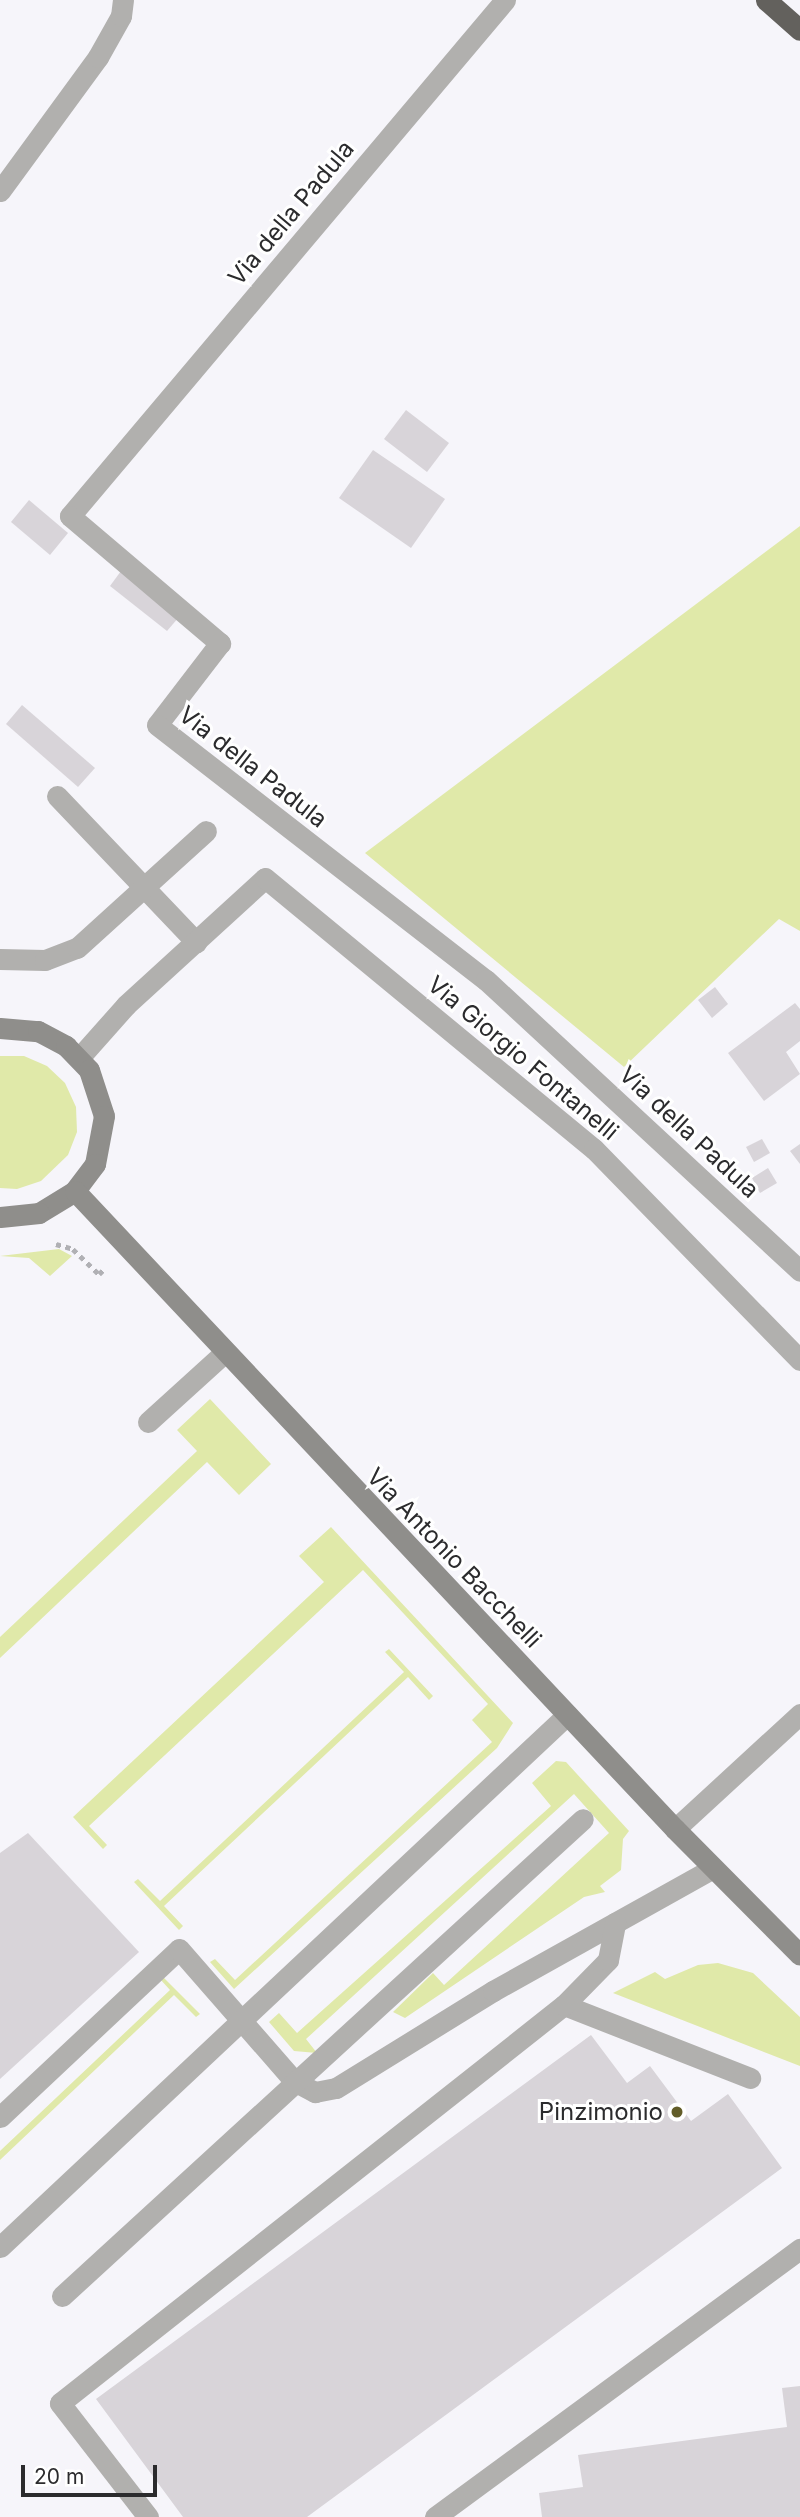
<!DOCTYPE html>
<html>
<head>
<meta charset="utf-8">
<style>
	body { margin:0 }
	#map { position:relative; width:800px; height:2517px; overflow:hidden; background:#f6f5fa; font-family:Inter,sans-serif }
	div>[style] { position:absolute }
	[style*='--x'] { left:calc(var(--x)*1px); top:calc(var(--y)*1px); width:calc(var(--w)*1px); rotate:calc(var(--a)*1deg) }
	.green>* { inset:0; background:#e0e9a9 }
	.building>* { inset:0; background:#d8d4d9 }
	.path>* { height:4.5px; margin-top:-2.25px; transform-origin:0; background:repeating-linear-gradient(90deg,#b0b0b4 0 5px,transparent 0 10px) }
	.lane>* { height:21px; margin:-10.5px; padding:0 10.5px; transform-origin:10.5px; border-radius:10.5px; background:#b1b0ae }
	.street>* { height:21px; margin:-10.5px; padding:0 10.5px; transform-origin:10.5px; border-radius:10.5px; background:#b1b0ae }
	.secondary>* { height:21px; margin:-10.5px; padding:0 10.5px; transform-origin:10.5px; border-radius:10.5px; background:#8f8e8b }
	.highway>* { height:21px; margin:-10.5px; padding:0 10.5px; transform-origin:10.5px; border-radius:10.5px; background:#63615d }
	.dots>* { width:19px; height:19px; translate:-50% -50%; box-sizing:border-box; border:4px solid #fff; border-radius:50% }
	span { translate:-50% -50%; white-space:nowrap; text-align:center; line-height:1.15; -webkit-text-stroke:6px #fff; paint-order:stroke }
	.street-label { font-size:24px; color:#2b2b2d }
	.poi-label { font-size:24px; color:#2b2b2d }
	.right { translate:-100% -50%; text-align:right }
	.scale { position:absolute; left:21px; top:2465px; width:136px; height:32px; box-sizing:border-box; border:4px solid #2b2b2d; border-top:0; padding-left:9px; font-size:21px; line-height:24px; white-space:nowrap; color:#2b2b2d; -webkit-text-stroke:5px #fff; paint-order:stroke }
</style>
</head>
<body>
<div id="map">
	<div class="green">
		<div style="clip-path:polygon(800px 526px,800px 931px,779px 919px,624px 1067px,365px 853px)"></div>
		<div style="clip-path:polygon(0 1056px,24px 1056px,47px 1066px,65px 1083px,76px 1107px,77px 1132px,68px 1155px,41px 1181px,17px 1189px,0 1188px)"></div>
		<div style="clip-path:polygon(59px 1249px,72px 1256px,50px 1276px,29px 1258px,0 1256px)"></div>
		<div style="clip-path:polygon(210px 1399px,271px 1464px,239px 1495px,207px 1462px,0 1658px,0 1637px,197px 1451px,177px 1430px)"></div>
		<div style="clip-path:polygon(331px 1527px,513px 1723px,497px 1748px,234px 1989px,210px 1962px,215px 1959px,235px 1980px,492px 1742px,472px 1720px,488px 1704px,363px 1570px,89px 1826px,107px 1845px,103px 1849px,73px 1817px,324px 1582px,299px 1556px)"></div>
		<div style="clip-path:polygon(389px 1649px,433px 1696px,429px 1700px,408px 1677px,164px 1906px,183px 1926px,179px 1930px,134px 1882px,138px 1879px,160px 1901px,404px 1672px,385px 1652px)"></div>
		<div style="clip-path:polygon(556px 1761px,566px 1762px,629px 1831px,623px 1839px,621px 1870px,600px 1886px,605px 1892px,584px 1897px,405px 2018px,393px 2012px,433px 1973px,444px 1985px,609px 1833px,574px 1794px,306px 2039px,317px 2053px,294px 2051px,269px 2022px,279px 2013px,297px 2033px,551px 1806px,532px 1783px)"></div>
		<div style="clip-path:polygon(718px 1963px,753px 1973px,800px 2017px,800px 2066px,613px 1993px,655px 1972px,665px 1979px,698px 1965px)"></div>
		<div style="clip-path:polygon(163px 1977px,200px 2014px,196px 2017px,174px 1995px,0 2160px,0 2151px,170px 1990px,160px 1979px)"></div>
	</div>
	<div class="building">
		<div style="clip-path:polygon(406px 410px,449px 443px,427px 472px,384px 439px)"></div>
		<div style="clip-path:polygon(373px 450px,445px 499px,411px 548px,339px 498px)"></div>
		<div style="clip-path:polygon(29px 500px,68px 533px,50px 555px,11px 522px)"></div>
		<div style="clip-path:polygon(121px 571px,179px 617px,167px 631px,110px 586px)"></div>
		<div style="clip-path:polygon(22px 705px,95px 768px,78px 787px,6px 724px)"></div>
		<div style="clip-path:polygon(715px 987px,728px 1004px,712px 1018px,698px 1000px)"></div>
		<div style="clip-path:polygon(795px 1003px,800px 1009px,800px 1041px,786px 1052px,800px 1074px,764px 1101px,728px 1053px)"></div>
		<div style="clip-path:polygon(762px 1139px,770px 1153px,754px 1162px,746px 1147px)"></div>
		<div style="clip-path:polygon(800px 1144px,800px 1164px,790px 1151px)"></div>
		<div style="clip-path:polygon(768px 1168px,777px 1183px,760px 1193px,752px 1178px)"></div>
		<div style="clip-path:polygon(28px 1833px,139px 1952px,0 2079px,0 1853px)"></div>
		<div style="clip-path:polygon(591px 2035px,627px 2083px,650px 2066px,691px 2121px,728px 2094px,782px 2168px,307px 2517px,183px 2517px,96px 2399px)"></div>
		<div style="clip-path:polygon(800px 2386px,800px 2517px,542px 2517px,539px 2493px,583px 2487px,578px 2455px,787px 2427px,782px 2388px)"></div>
	</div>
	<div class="path">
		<div style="--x:56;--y:1244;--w:18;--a:16"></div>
		<div style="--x:73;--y:1249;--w:36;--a:44"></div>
		<div style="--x:99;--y:1274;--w:7;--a:-45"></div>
	</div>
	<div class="lane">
		<div style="--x:0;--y:191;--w:166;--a:-53.8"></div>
		<div style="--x:98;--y:57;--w:47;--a:-60.7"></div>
		<div style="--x:121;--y:16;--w:16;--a:-83"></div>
		<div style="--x:57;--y:796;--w:202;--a:46.4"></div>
		<div style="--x:0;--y:959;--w:45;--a:1.3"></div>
		<div style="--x:45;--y:960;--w:34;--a:-21"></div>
		<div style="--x:77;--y:948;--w:174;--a:-42.2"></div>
		<div style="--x:79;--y:1058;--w:71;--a:-48.4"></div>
		<div style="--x:126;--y:1005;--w:188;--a:-42.4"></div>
		<div style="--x:265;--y:878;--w:426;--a:39.5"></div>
		<div style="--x:594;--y:1149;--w:295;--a:45.7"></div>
		<div style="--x:148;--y:1422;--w:103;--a:-42.2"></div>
		<div style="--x:675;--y:1829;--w:170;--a:-42.6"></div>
		<div style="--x:564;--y:2005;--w:200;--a:21.4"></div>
		<div style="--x:0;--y:2117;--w:245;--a:-43.2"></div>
		<div style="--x:179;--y:1949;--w:175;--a:48.9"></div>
		<div style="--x:294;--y:2081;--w:24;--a:28"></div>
		<div style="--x:315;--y:2092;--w:21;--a:-11"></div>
		<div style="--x:336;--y:2088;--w:185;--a:-31.7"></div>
		<div style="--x:493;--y:1991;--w:252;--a:-29.2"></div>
		<div style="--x:0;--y:2247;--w:778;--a:-43.18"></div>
		<div style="--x:62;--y:2296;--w:706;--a:-42.48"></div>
		<div style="--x:148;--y:2517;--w:144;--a:-127.7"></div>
		<div style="--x:60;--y:2403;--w:642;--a:-38.3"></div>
		<div style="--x:564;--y:2005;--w:63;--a:-45.6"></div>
		<div style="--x:608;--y:1960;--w:38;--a:-79"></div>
		<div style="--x:435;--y:2517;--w:453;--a:-36.3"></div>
	</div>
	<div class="street">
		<div style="--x:505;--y:0;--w:675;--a:130.13"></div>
		<div style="--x:70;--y:516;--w:197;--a:40.3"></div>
		<div style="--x:220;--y:643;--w:103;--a:127.5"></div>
		<div style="--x:157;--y:725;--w:416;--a:37.8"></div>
		<div style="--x:486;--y:980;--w:428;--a:42.8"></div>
	</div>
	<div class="secondary">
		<div style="--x:0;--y:1028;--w:38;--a:5"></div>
		<div style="--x:38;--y:1031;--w:32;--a:28"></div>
		<div style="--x:66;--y:1046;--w:33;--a:46"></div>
		<div style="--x:89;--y:1070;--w:48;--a:71.9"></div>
		<div style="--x:104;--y:1116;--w:49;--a:100.6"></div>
		<div style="--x:95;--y:1164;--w:34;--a:127"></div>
		<div style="--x:75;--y:1191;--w:42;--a:148.6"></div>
		<div style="--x:39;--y:1213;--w:39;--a:174"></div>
		<div style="--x:75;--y:1191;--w:876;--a:46.76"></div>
		<div style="--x:675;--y:1829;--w:177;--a:45.2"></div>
	</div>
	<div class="highway">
		<div style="--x:766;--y:0;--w:45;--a:41.4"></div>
	</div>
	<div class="dots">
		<div style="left:677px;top:2112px;background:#625c28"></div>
	</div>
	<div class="street-label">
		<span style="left:291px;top:213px;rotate:-50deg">Via della Padula</span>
		<span style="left:253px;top:767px;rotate:38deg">Via della Padula</span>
		<span style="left:523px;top:1058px;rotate:40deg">Via Giorgio Fontanelli</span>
		<span style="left:689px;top:1132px;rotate:43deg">Via della Padula</span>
		<span style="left:454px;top:1558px;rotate:46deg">Via Antonio Bacchelli</span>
	</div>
	<div class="poi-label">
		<span class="right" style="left:663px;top:2112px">Pinzimonio</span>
	</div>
	<div class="scale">20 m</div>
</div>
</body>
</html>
